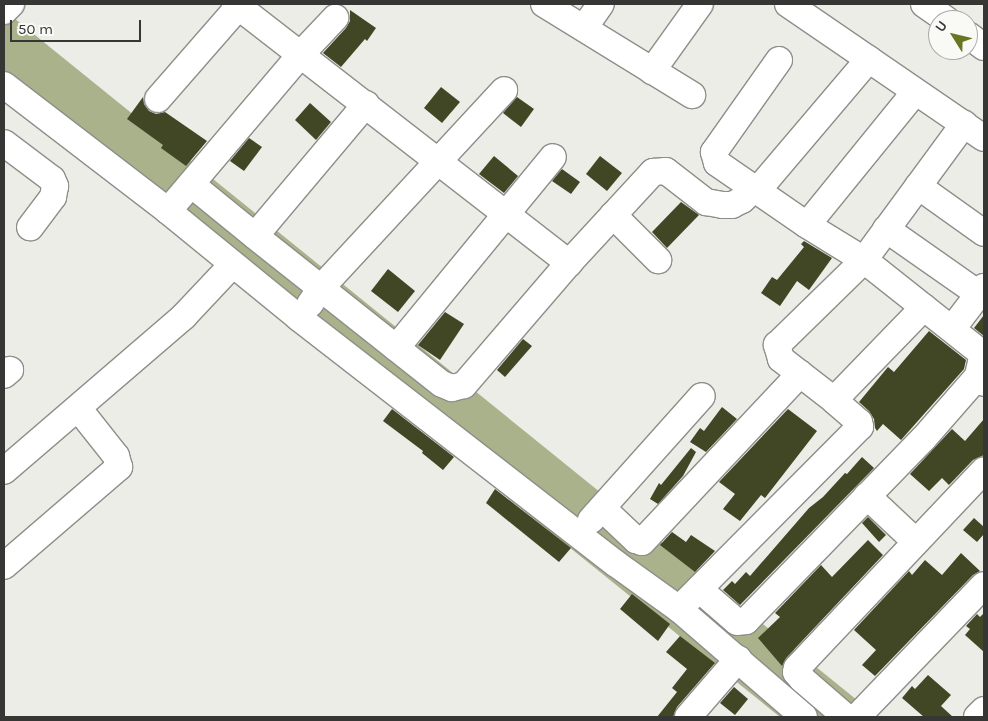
<!DOCTYPE html>
<html>
<head>
<meta charset="utf-8">
<style>
	body { margin:0 }
	#map { position:relative; width:988px; height:721px; overflow:hidden; background:#ecede7; font-family:Karla,sans-serif }
	div>[style] { position:absolute }
	[style*='--x'] { left:calc(var(--x)*1px); top:calc(var(--y)*1px); width:calc(var(--w)*1px); rotate:calc(var(--a)*1deg) }
	.water>* { inset:0; background:#aab28c }
	.building>* { inset:0; background:#414725 }
	.roads { filter:drop-shadow(1px 0 #8d8e89) drop-shadow(-1px 0 #8d8e89) drop-shadow(0 1px #8d8e89) drop-shadow(0 -1px #8d8e89) }
	.minor>* { height:26px; margin:-13px; padding:0 13px; transform-origin:13px; border-radius:13px; background:#fff }
	span { translate:-50% -50%; white-space:nowrap; text-align:center; line-height:1.15; -webkit-text-stroke:5px #f9faf5; paint-order:stroke }
	.frame { position:absolute; inset:0; border:5px solid #363735; pointer-events:none }
	.north { position:absolute; left:928px; top:10px; width:50px; height:50px; box-sizing:border-box; background:#f9faf5; border:1px solid #abaca8; border-radius:50%; rotate:306deg; font-size:14px; font-weight:700; line-height:20px; text-align:center; color:#363735 }
	.north::after { content:''; display:block; margin:auto; width:18px; height:22px; background:#697520; clip-path:polygon(50% 0,100% 100%,50% 72%,0 100%) }
	.scale { position:absolute; left:10px; top:20px; width:131px; height:22px; box-sizing:border-box; border:2px solid #363735; border-top:0; padding-left:6px; font-size:15px; line-height:18px; white-space:nowrap; color:#363735; -webkit-text-stroke:4px #f9faf5; paint-order:stroke }
</style>
</head>
<body>
<div id="map">
	<div class="water">
		<div style="clip-path:polygon(4px 10px,878px 717px,780px 717px,4px 92px)"></div>
	</div>
	<div class="building">
		<div style="clip-path:polygon(350px 10px,376px 28px,367px 41px,365px 39px,341px 67px,323px 53px,346px 28px,350px 21px)"></div>
		<div style="clip-path:polygon(441px 87px,460px 102px,442px 123px,424px 108px)"></div>
		<div style="clip-path:polygon(143px 97px,144px 104px,149px 111px,156px 114px,165px 112px,207px 141px,186px 166px,161px 148px,163px 145px,127px 119px)"></div>
		<div style="clip-path:polygon(517px 97px,534px 109px,521px 127px,503px 113px)"></div>
		<div style="clip-path:polygon(310px 103px,331px 122px,316px 140px,295px 120px)"></div>
		<div style="clip-path:polygon(249px 138px,262px 147px,244px 171px,230px 161px)"></div>
		<div style="clip-path:polygon(494px 156px,518px 176px,504px 193px,479px 174px)"></div>
		<div style="clip-path:polygon(600px 156px,622px 173px,607px 191px,586px 174px)"></div>
		<div style="clip-path:polygon(562px 169px,580px 182px,571px 194px,552px 181px)"></div>
		<div style="clip-path:polygon(681px 202px,699px 215px,667px 248px,652px 232px)"></div>
		<div style="clip-path:polygon(804px 241px,832px 258px,809px 290px,797px 281px,780px 306px,761px 293px,772px 277px,777px 280px,804px 247px,801px 244px)"></div>
		<div style="clip-path:polygon(388px 269px,415px 291px,398px 312px,371px 291px)"></div>
		<div style="clip-path:polygon(445px 312px,464px 324px,440px 360px,418px 345px)"></div>
		<div style="clip-path:polygon(984px 315px,984px 336px,974px 328px)"></div>
		<div style="clip-path:polygon(929px 331px,966px 360px,964px 369px,901px 440px,883px 424px,877px 431px,875px 428px,874px 419px,869px 411px,859px 402px,888px 367px,894px 372px)"></div>
		<div style="clip-path:polygon(523px 339px,532px 346px,505px 377px,497px 370px)"></div>
		<div style="clip-path:polygon(722px 407px,737px 419px,706px 452px,690px 442px,700px 428px,704px 431px)"></div>
		<div style="clip-path:polygon(392px 409px,454px 457px,443px 470px,422px 453px,423px 451px,383px 421px)"></div>
		<div style="clip-path:polygon(788px 409px,817px 431px,765px 498px,761px 495px,740px 521px,723px 509px,735px 494px,719px 482px)"></div>
		<div style="clip-path:polygon(984px 419px,984px 455px,973px 460px,949px 485px,942px 478px,929px 491px,910px 474px,952px 429px,965px 441px)"></div>
		<div style="clip-path:polygon(691px 448px,696px 452px,683px 476px,658px 504px,650px 499px,659px 483px,661px 485px)"></div>
		<div style="clip-path:polygon(862px 457px,874px 468px,740px 605px,723px 590px,732px 581px,735px 584px,746px 572px,750px 576px,809px 508px,823px 497px,845px 473px,847px 474px)"></div>
		<div style="clip-path:polygon(495px 489px,571px 548px,559px 562px,486px 503px)"></div>
		<div style="clip-path:polygon(868px 517px,886px 535px,879px 542px,862px 523px)"></div>
		<div style="clip-path:polygon(974px 518px,984px 527px,984px 534px,977px 542px,963px 530px)"></div>
		<div style="clip-path:polygon(672px 532px,686px 542px,691px 535px,715px 551px,695px 572px,660px 545px)"></div>
		<div style="clip-path:polygon(868px 540px,883px 555px,786px 658px,782px 666px,758px 638px,780px 617px,775px 613px,821px 565px,832px 577px)"></div>
		<div style="clip-path:polygon(961px 553px,980px 571px,973px 575px,875px 676px,862px 665px,876px 650px,854px 630px,909px 571px,912px 575px,925px 560px,942px 575px)"></div>
		<div style="clip-path:polygon(632px 594px,670px 624px,658px 641px,620px 609px)"></div>
		<div style="clip-path:polygon(984px 613px,984px 652px,965px 635px,970px 629px,966px 626px,977px 614px,980px 617px)"></div>
		<div style="clip-path:polygon(680px 636px,715px 663px,677px 707px,673px 717px,657px 717px,677px 692px,672px 688px,687px 669px,666px 652px)"></div>
		<div style="clip-path:polygon(928px 675px,951px 695px,941px 706px,953px 717px,924px 717px,902px 698px,912px 686px,915px 689px)"></div>
		<div style="clip-path:polygon(734px 687px,748px 699px,735px 715px,720px 703px)"></div>
	</div>
	<div class="roads">
		<div class="minor">
			<div style="--x:235;--y:4;--w:423;--a:37.8"></div>
			<div style="--x:544;--y:4;--w:174;--a:31.6"></div>
			<div style="--x:788;--y:4;--w:237;--a:34.4"></div>
			<div style="--x:924;--y:4;--w:28;--a:35"></div>
			<div style="--x:4;--y:11;--w:10;--a:-45"></div>
			<div style="--x:584;--y:28;--w:29;--a:-55"></div>
			<div style="--x:968;--y:35;--w:20;--a:37"></div>
			<div style="--x:779;--y:60;--w:113;--a:125.2"></div>
			<div style="--x:714;--y:152;--w:11;--a:75"></div>
			<div style="--x:717;--y:163;--w:109;--a:34.6"></div>
			<div style="--x:807;--y:225;--w:67;--a:31.6"></div>
			<div style="--x:864;--y:260;--w:148;--a:38.4"></div>
			<div style="--x:980;--y:352;--w:6;--a:72"></div>
			<div style="--x:982;--y:358;--w:18;--a:103"></div>
			<div style="--x:978;--y:376;--w:9;--a:49"></div>
			<div style="--x:652;--y:71;--w:82;--a:-54.4"></div>
			<div style="--x:4;--y:85;--w:207;--a:37.5"></div>
			<div style="--x:168;--y:211;--w:169;--a:39.2"></div>
			<div style="--x:299;--y:318;--w:400;--a:37.8"></div>
			<div style="--x:615;--y:563;--w:79;--a:35.7"></div>
			<div style="--x:679;--y:609;--w:165;--a:40.8"></div>
			<div style="--x:158;--y:99;--w:126;--a:-48.9"></div>
			<div style="--x:366;--y:104;--w:172;--a:130.1"></div>
			<div style="--x:255;--y:236;--w:238;--a:38.4"></div>
			<div style="--x:442;--y:384;--w:11;--a:22"></div>
			<div style="--x:452;--y:388;--w:12;--a:-14"></div>
			<div style="--x:464;--y:385;--w:161;--a:-49.3"></div>
			<div style="--x:569;--y:263;--w:124;--a:-47.3"></div>
			<div style="--x:653;--y:172;--w:13;--a:-4"></div>
			<div style="--x:666;--y:171;--w:51;--a:37.8"></div>
			<div style="--x:706;--y:202;--w:17;--a:10"></div>
			<div style="--x:723;--y:205;--w:9;--a:0"></div>
			<div style="--x:732;--y:205;--w:11;--a:-27"></div>
			<div style="--x:742;--y:200;--w:16;--a:-43"></div>
			<div style="--x:4;--y:143;--w:60;--a:36.9"></div>
			<div style="--x:52;--y:179;--w:8;--a:67"></div>
			<div style="--x:55;--y:186;--w:11;--a:100"></div>
			<div style="--x:53;--y:197;--w:38;--a:127"></div>
			<div style="--x:191;--y:184;--w:82;--a:39.1"></div>
			<div style="--x:918;--y:186;--w:81;--a:35.5"></div>
			<div style="--x:757;--y:191;--w:173;--a:-49.7"></div>
			<div style="--x:168;--y:211;--w:206;--a:-49.7"></div>
			<div style="--x:301;--y:54;--w:50;--a:-46.6"></div>
			<div style="--x:613;--y:215;--w:64;--a:45"></div>
			<div style="--x:807;--y:225;--w:171;--a:-50.9"></div>
			<div style="--x:886;--y:229;--w:113;--a:35"></div>
			<div style="--x:310;--y:304;--w:18;--a:-56"></div>
			<div style="--x:320;--y:289;--w:271;--a:-47.2"></div>
			<div style="--x:952;--y:329;--w:53;--a:-52.7"></div>
			<div style="--x:396;--y:348;--w:247;--a:-50.6"></div>
			<div style="--x:4;--y:375;--w:8;--a:-40"></div>
			<div style="--x:834;--y:400;--w:129;--a:-45.9"></div>
			<div style="--x:4;--y:471;--w:238;--a:-40.7"></div>
			<div style="--x:184;--y:316;--w:71;--a:-46.7"></div>
			<div style="--x:867;--y:496;--w:67;--a:43.2"></div>
			<div style="--x:602;--y:508;--w:47;--a:43.3"></div>
			<div style="--x:636;--y:540;--w:6;--a:18"></div>
			<div style="--x:642;--y:542;--w:231;--a:-46.8"></div>
			<div style="--x:591;--y:520;--w:166;--a:-48.2"></div>
			<div style="--x:4;--y:566;--w:152;--a:-40.7"></div>
			<div style="--x:119;--y:467;--w:11;--a:-105"></div>
			<div style="--x:116;--y:456;--w:61;--a:-128.4"></div>
			<div style="--x:699;--y:589;--w:50;--a:41"></div>
			<div style="--x:737;--y:622;--w:9;--a:-6"></div>
			<div style="--x:746;--y:621;--w:255;--a:-45.8"></div>
			<div style="--x:924;--y:438;--w:82;--a:-48.9"></div>
			<div style="--x:679;--y:609;--w:257;--a:-45.2"></div>
			<div style="--x:860;--y:427;--w:5;--a:-101"></div>
			<div style="--x:859;--y:422;--w:33;--a:-139"></div>
			<div style="--x:834;--y:400;--w:67;--a:-142.3"></div>
			<div style="--x:781;--y:359;--w:15;--a:-106"></div>
			<div style="--x:777;--y:345;--w:122;--a:-44.3"></div>
			<div style="--x:864;--y:260;--w:169;--a:-53.7"></div>
			<div style="--x:688;--y:717;--w:77;--a:-49.2"></div>
			<div style="--x:846;--y:717;--w:58;--a:-139.2"></div>
			<div style="--x:802;--y:679;--w:9;--a:-131"></div>
			<div style="--x:796;--y:672;--w:4;--a:-76"></div>
			<div style="--x:797;--y:668;--w:272;--a:-46.6"></div>
			<div style="--x:857;--y:717;--w:183;--a:-46.1"></div>
			<div style="--x:977;--y:717;--w:10;--a:-45"></div>
		</div>
	</div>
	<div class="frame"></div>
	<div class="north">U</div>
	<div class="scale">50 m</div>
</div>
</body>
</html>
